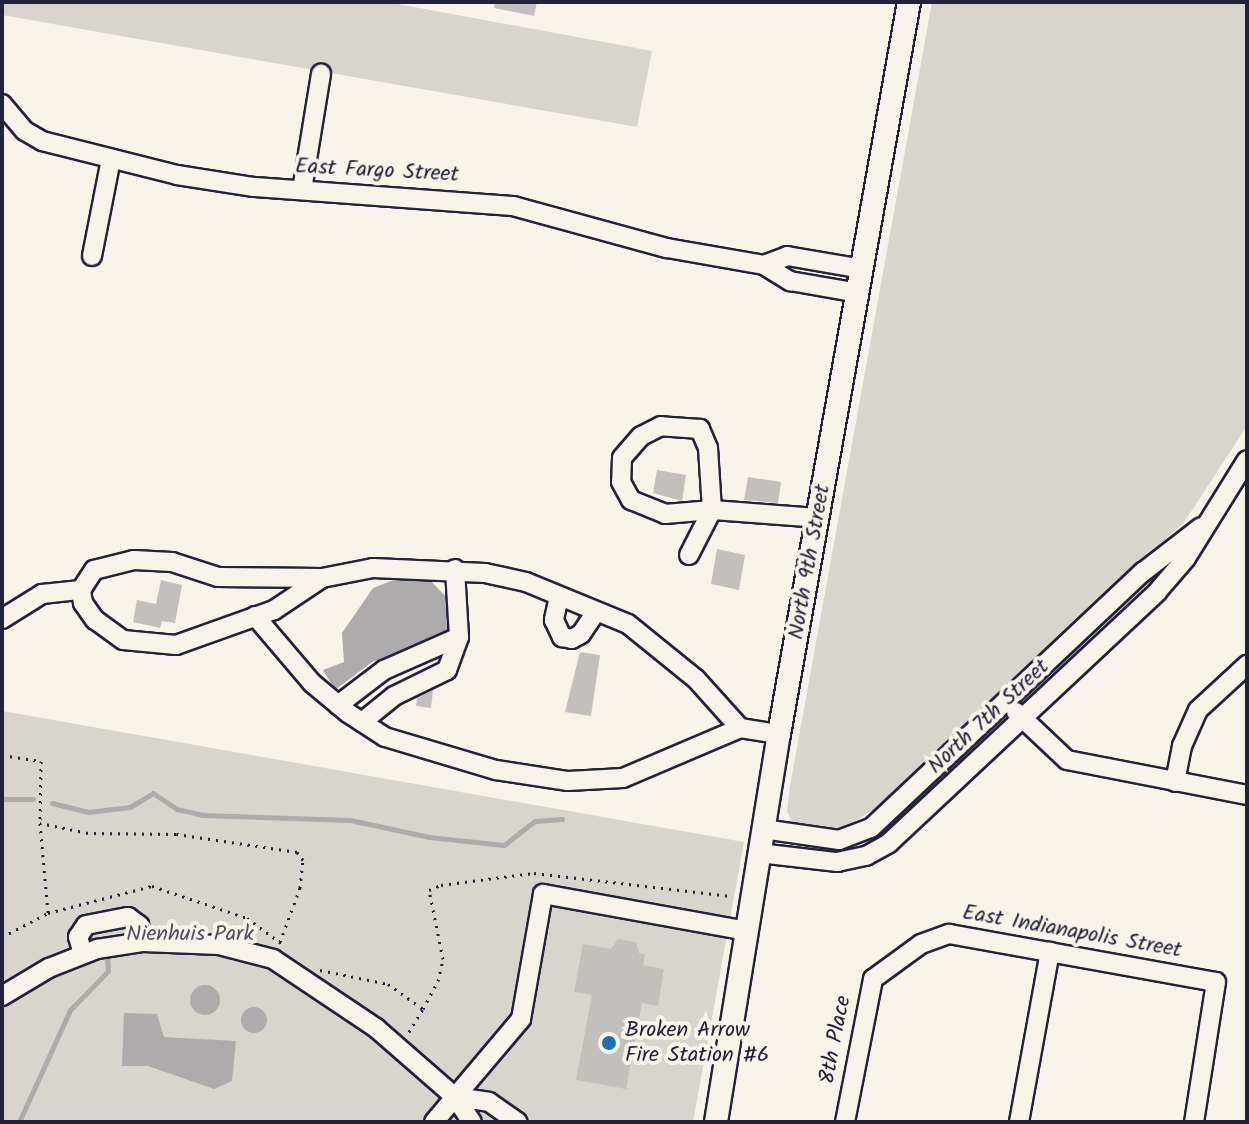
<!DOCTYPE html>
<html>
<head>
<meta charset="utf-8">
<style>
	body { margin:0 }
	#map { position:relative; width:1249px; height:1124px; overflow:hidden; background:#f7f3e8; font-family:Kalam,sans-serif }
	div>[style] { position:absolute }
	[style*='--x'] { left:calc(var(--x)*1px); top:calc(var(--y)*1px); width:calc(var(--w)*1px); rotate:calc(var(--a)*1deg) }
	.green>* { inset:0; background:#d8d5cf }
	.water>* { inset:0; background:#aeabad }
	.round { border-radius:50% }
	.stream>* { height:5px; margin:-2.5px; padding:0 2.5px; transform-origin:2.5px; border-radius:2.5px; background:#aeabad }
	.building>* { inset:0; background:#c2bfbd }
	.path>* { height:3px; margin-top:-1.5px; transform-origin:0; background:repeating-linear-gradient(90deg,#22223b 0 2px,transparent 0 8px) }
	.roads { filter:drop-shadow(2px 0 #22223b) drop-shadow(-2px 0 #22223b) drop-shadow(0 2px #22223b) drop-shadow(0 -2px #22223b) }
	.minor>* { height:18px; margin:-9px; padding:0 9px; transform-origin:9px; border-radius:9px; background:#f7f3e8 }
	.major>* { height:22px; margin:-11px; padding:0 11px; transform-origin:11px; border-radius:11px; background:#f7f3e8 }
	.dots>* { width:22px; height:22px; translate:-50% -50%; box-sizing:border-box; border:4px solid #f7f3e8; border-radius:50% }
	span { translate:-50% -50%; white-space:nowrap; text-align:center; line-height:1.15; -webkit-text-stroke:8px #f7f3e8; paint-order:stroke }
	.street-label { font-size:22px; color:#22223b }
	.park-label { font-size:22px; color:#504f60 }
	.poi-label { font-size:22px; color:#22223b }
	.left { translate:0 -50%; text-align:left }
	.frame { position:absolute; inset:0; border:4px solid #22223b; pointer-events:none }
</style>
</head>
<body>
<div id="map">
	<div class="green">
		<div style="clip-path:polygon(2px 2px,387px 2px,652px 51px,637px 127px,2px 15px)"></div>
		<div style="clip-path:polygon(932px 2px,1247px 2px,1247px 426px,1185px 521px,878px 807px,843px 828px,802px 826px,792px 822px,787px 811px,790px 786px)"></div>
		<div style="clip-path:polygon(2px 711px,744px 842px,693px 1122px,2px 1122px)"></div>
	</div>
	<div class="water">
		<div style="clip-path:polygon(404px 576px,427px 577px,449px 600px,449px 632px,442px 639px,372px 662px,335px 690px,323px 670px,344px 662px,342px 633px,373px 588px)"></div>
		<div class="round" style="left:190px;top:985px;width:30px;height:30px"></div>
		<div class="round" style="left:241px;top:1007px;width:26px;height:26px"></div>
		<div style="clip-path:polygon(124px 1013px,157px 1014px,164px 1037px,236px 1041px,232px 1081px,214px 1089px,148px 1066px,122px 1066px)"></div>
	</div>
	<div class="stream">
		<div style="--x:2;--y:799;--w:31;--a:0"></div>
		<div style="--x:52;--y:803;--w:37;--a:14"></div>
		<div style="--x:88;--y:812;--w:42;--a:-6.8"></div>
		<div style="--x:130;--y:807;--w:27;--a:-31"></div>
		<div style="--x:153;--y:793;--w:29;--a:34"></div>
		<div style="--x:177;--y:809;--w:26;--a:13"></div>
		<div style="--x:202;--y:815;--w:148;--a:1.9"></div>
		<div style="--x:350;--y:820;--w:81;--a:12.1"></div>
		<div style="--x:429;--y:837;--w:75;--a:6.1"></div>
		<div style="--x:504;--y:845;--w:39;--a:-38"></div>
		<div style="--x:535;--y:821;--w:27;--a:-4"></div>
		<div style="--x:19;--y:1122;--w:123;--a:-65.5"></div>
		<div style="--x:70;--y:1010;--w:54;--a:-45.7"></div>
		<div style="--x:108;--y:971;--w:14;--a:-94"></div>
	</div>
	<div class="building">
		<div style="clip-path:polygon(495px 2px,537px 2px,534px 16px,494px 8px)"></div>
		<div style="clip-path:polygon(657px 470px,686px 475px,682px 501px,653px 493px)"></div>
		<div style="clip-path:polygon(748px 477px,781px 482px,778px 503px,744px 500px)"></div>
		<div style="clip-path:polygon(717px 549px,745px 555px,739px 590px,711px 584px)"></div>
		<div style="clip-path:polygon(161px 580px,182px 585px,175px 623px,162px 621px,160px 628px,133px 622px,137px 600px,156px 604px)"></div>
		<div style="clip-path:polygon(580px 652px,600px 655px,591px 716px,565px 712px)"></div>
		<div style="clip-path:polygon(433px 690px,431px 708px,416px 706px,417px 698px)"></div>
		<div style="clip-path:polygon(618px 939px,636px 942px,639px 953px,645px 954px,643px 965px,664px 969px,658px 1006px,642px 1003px,626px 1089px,576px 1080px,592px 995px,574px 992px,583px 944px,611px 949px)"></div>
	</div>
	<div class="path">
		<div style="--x:2;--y:755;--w:39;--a:9"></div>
		<div style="--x:41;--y:761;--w:62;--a:90.9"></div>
		<div style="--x:2;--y:937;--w:52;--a:-27.6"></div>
		<div style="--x:280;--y:942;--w:58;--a:-69.7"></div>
		<div style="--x:300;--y:888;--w:28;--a:-84"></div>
		<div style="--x:303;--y:860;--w:10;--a:-127"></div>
		<div style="--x:297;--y:852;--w:122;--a:-171.5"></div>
		<div style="--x:176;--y:834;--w:88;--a:-179.3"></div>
		<div style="--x:88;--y:833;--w:49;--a:-168.2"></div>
		<div style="--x:40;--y:823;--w:90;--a:84.9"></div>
		<div style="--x:48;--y:913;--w:107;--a:-14.6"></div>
		<div style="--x:152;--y:886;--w:100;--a:18.6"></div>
		<div style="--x:247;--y:918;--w:47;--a:36.4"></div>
		<div style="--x:320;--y:970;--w:69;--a:11.6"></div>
		<div style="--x:388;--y:984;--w:43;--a:35.5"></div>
		<div style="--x:423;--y:1009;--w:32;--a:-62"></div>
		<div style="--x:438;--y:981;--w:23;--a:-77"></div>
		<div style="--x:443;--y:959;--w:70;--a:-101.5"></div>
		<div style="--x:429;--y:890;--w:13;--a:-23"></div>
		<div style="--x:441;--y:885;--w:94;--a:-7.4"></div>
		<div style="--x:534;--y:873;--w:198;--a:6.7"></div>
		<div style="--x:409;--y:1032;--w:27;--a:-59"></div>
	</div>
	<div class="roads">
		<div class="minor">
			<div style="--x:2;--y:104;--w:35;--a:50"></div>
			<div style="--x:25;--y:131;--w:20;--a:30"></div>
			<div style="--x:42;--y:141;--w:139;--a:14.1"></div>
			<div style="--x:177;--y:175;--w:78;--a:8.9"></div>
			<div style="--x:254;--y:187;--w:260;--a:4.2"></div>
			<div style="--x:513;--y:206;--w:160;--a:15.3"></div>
			<div style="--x:667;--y:248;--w:98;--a:9.9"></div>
			<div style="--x:764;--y:265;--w:31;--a:32"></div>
			<div style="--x:790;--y:281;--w:69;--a:10"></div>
			<div style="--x:302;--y:190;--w:118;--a:-80.7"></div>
			<div style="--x:92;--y:256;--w:99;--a:-78.9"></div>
			<div style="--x:764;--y:265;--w:25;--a:-21"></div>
			<div style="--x:787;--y:256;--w:76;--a:9.8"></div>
			<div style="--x:689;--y:555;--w:51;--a:-62.9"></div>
			<div style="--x:712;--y:510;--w:62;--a:-93.7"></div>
			<div style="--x:708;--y:448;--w:21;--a:-113"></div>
			<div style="--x:700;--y:429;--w:39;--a:-176"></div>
			<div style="--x:661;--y:426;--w:22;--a:153"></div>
			<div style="--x:641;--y:436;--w:29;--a:131"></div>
			<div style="--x:622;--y:458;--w:24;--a:92"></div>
			<div style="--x:621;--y:482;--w:21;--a:61"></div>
			<div style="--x:631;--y:500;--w:37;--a:22"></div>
			<div style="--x:665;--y:514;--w:47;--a:-4.9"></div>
			<div style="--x:712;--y:510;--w:106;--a:4.3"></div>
			<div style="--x:322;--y:578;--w:58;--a:146.3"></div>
			<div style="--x:274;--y:610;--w:104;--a:160.3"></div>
			<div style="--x:176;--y:645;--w:53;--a:-174.6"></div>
			<div style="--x:123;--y:640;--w:34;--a:-144"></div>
			<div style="--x:95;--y:620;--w:21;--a:-125"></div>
			<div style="--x:83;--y:603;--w:13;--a:-99"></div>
			<div style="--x:81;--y:590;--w:24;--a:-57"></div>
			<div style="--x:94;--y:570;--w:41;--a:-14"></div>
			<div style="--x:134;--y:560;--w:38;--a:3"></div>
			<div style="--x:172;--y:562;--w:48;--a:18.1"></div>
			<div style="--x:218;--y:577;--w:104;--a:0.6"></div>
			<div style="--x:322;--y:578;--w:52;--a:-11.1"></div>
			<div style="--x:373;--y:568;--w:112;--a:2.6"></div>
			<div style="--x:485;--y:573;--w:42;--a:12.4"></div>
			<div style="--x:526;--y:582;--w:110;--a:22.4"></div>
			<div style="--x:628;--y:624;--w:87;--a:39"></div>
			<div style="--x:696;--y:679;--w:66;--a:48.1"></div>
			<div style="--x:740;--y:728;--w:39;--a:9"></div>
			<div style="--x:559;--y:596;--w:25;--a:102"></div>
			<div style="--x:554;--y:620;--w:19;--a:65"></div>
			<div style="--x:562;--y:637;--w:10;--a:11"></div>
			<div style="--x:572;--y:639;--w:10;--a:-29"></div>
			<div style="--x:581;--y:634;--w:27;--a:-56"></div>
			<div style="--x:255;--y:616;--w:88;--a:49.6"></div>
			<div style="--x:312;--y:683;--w:47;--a:39.8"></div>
			<div style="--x:348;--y:713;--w:44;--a:33"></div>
			<div style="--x:385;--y:737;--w:116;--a:16.6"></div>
			<div style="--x:496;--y:770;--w:73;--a:8.7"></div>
			<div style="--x:568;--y:781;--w:55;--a:-3.1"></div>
			<div style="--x:623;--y:778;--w:127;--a:-23.1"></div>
			<div style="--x:2;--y:619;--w:47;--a:-32"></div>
			<div style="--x:42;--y:594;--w:39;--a:-6"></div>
			<div style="--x:338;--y:705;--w:58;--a:-37.3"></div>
			<div style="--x:384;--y:670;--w:82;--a:-23.7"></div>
			<div style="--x:1016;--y:712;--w:70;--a:43.3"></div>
			<div style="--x:1067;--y:760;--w:183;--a:11"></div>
			<div style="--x:362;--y:722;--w:41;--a:-39.1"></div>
			<div style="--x:394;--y:696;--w:59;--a:-26.1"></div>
			<div style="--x:447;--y:670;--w:35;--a:-70"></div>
			<div style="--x:459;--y:637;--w:68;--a:-93.4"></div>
			<div style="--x:1175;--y:782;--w:37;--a:-79"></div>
			<div style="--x:1182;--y:746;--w:39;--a:-66"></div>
			<div style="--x:1198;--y:710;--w:67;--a:-42.6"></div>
			<div style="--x:763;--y:829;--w:77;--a:8.2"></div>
			<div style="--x:839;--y:840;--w:34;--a:-21"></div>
			<div style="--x:871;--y:828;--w:374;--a:-43.3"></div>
			<div style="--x:1143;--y:572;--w:73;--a:-37.8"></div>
			<div style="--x:759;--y:853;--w:79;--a:6.6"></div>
			<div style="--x:837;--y:862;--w:30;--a:-12"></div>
			<div style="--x:866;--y:856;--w:26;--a:-29"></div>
			<div style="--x:889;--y:843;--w:367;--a:-43.1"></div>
			<div style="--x:1157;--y:592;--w:45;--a:-49.5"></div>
			<div style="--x:1186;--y:558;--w:115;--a:-58.1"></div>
			<div style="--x:83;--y:954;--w:18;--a:-106"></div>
			<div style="--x:78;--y:937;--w:14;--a:-56"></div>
			<div style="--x:86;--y:925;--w:43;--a:-10.8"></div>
			<div style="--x:128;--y:917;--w:14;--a:36"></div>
			<div style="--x:139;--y:925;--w:17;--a:77"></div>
			<div style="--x:2;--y:996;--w:55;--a:-30.8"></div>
			<div style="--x:49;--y:968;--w:52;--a:-21.6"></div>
			<div style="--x:97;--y:949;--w:47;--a:-8.7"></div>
			<div style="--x:143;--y:942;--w:76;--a:2.3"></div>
			<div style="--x:219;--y:945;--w:56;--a:14.5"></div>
			<div style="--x:273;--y:959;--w:124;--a:33.8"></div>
			<div style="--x:376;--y:1028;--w:105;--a:41.1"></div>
			<div style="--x:455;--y:1097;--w:30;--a:56"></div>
			<div style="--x:455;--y:1097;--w:34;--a:8"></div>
			<div style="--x:489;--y:1102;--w:35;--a:35"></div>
			<div style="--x:434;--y:1122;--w:135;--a:-49.8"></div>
			<div style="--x:521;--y:1019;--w:127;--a:-80"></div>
			<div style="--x:543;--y:894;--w:206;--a:10.3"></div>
			<div style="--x:845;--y:1122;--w:146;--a:-78.9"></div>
			<div style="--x:873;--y:979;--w:59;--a:-36.1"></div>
			<div style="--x:921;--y:944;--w:30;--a:-20"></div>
			<div style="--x:949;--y:934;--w:271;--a:10.2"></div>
			<div style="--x:1216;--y:982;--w:142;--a:98.9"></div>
			<div style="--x:1019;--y:1122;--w:173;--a:-79.7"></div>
		</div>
		<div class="major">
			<div style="--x:716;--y:1122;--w:393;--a:-80.8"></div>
			<div style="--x:779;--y:734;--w:743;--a:-79.93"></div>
		</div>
	</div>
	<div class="dots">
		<div style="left:609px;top:1043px;background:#1f6fb2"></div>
	</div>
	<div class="street-label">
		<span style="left:377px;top:171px;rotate:3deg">East Fargo Street</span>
		<span style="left:810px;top:562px;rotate:-80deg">North 9th Street</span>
		<span style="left:989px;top:717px;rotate:-43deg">North 7th Street</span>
		<span style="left:1072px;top:932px;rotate:10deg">East Indianapolis Street</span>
		<span style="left:836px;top:1040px;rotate:-79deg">8th Place</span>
	</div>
	<div class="park-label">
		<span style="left:190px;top:935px">Nienhuis Park</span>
	</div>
	<div class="poi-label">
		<span class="left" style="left:625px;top:1043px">Broken Arrow<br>Fire Station #6</span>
	</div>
	<div class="frame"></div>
</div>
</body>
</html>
